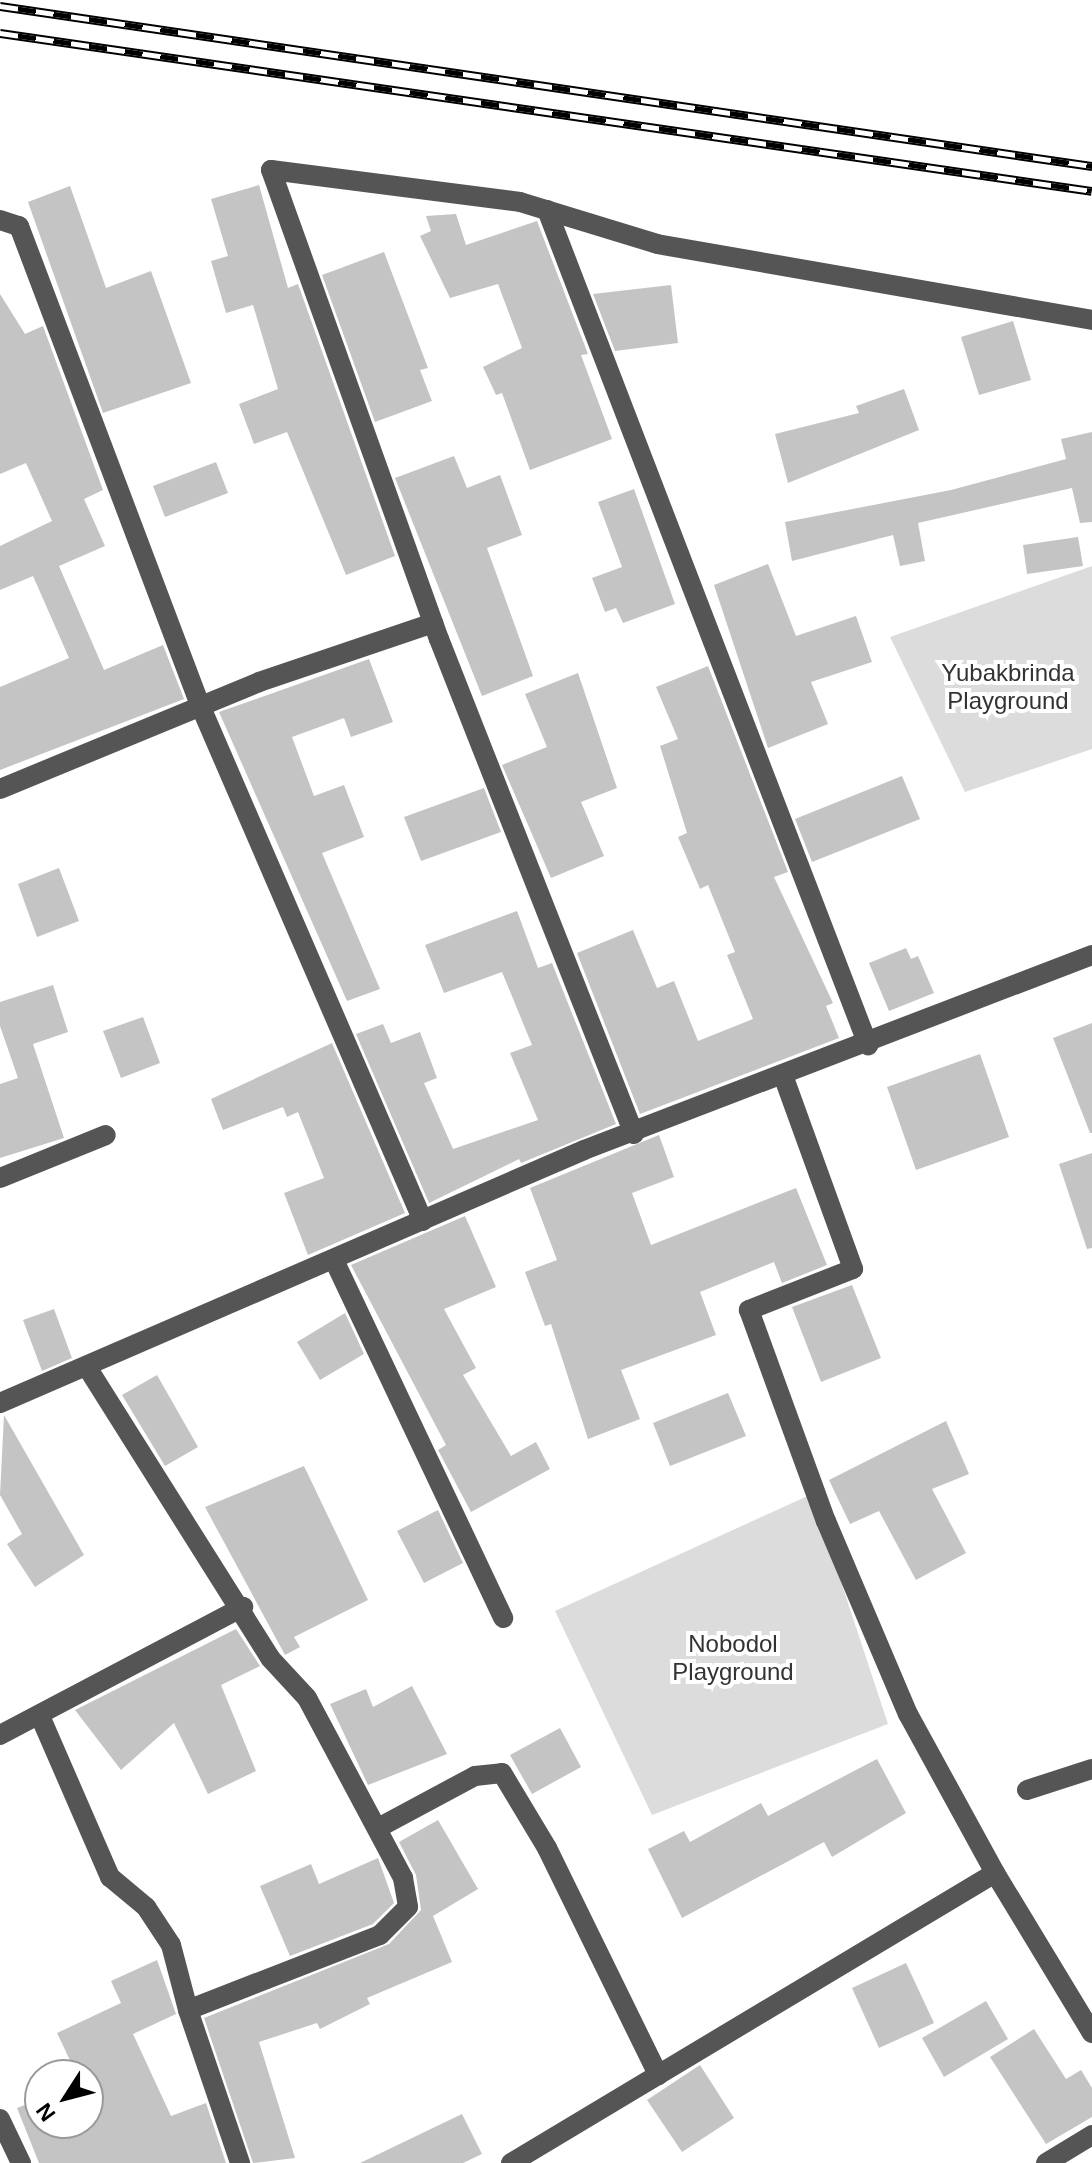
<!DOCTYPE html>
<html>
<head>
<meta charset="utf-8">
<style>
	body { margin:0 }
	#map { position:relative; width:1092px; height:2163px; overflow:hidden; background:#fff; font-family:Helvetica,sans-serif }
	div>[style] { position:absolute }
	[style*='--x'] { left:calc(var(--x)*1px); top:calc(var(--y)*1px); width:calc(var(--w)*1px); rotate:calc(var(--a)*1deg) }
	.green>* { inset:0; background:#dcdcdc }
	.building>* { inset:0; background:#c4c4c4 }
	.minor>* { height:20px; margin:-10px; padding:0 10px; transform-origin:10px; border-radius:10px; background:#555 }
	.rail>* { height:9px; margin-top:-4.5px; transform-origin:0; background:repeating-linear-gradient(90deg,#fff 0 18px,#000 0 36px); box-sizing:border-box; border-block:2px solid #000 }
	span { translate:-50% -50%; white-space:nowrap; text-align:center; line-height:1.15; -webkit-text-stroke:8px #fff; paint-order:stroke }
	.park-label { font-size:24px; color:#333 }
	.north { position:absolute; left:24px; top:2059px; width:80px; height:80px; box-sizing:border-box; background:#fff; border:2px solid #999; border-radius:50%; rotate:234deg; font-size:22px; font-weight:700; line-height:32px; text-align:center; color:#000 }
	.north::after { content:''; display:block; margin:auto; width:28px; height:36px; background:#000; clip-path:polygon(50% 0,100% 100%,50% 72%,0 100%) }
</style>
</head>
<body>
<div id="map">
	<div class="green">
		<div style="clip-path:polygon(1092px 566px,1092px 749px,965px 792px,890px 637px)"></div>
		<div style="clip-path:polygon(812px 1494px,888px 1724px,652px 1815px,555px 1611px)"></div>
	</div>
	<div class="building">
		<div style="clip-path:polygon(259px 185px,288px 288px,298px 284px,395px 556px,346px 575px,287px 432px,254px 444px,239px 404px,278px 389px,253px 305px,226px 313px,211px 261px,228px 256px,211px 199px)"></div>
		<div style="clip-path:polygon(70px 186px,106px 288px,151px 271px,191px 383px,103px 413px,28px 202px)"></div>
		<div style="clip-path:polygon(456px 214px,466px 245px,537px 221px,588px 354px,581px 355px,612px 439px,530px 470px,502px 393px,496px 395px,483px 367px,522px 348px,498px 284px,450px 298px,420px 236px,431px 231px,426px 216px)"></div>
		<div style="clip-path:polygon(384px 252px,428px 368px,420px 370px,432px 401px,375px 422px,322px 275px)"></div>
		<div style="clip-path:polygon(671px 285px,678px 343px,615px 351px,593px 294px)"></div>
		<div style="clip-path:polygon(0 294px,25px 334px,43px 326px,103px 490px,84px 499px,105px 546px,59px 566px,104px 670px,163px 645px,184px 699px,0 770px,0 687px,69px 658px,33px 576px,0 590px,0 546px,52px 521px,26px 463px,0 474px)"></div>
		<div style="clip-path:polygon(1013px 321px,1031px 380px,979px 395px,961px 337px)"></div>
		<div style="clip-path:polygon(904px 389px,919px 430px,788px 483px,775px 434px,859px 413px,856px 406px)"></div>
		<div style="clip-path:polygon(1092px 432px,1092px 522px,1080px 523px,1072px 488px,918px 523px,925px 561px,900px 566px,893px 535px,792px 561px,785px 522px,951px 490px,1066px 459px,1061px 439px)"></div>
		<div style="clip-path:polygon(454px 456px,467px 488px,500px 475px,522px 535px,487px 548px,533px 676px,482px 696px,395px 478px)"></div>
		<div style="clip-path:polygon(216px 462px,228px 493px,165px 517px,153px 486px)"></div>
		<div style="clip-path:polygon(634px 489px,675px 604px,623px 623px,616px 608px,605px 612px,592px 578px,622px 567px,598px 502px)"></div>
		<div style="clip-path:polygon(1078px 537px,1083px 566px,1027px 574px,1023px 545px)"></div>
		<div style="clip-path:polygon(768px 564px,796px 636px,856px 616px,872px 662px,811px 682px,828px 724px,768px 748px,714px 585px)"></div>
		<div style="clip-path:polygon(369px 659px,393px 722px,351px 737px,344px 718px,292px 737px,314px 796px,344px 785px,364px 837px,322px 853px,380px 989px,347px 1001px,219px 712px)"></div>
		<div style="clip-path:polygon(708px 666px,788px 872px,774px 877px,833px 1003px,826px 1006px,839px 1038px,640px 1114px,577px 953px,633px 930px,657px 988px,674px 981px,698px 1041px,753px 1019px,727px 955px,735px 952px,708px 885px,700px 889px,678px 837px,687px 833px,660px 746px,678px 739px,656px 687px)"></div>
		<div style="clip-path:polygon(578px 673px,617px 788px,581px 802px,604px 856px,551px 878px,502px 765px,547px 747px,525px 694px)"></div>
		<div style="clip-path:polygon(902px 776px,920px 819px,812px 862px,795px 819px)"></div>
		<div style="clip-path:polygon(484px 788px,501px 832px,421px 861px,404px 817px)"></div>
		<div style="clip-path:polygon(59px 868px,79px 921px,37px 937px,18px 884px)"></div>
		<div style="clip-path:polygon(517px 911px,538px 968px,552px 963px,616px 1124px,521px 1163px,519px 1159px,429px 1203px,356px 1034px,383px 1024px,391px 1043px,420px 1032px,437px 1078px,424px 1083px,453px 1149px,538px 1120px,510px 1053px,532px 1045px,502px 972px,444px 993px,425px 945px)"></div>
		<div style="clip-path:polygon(906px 948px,911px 959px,918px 956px,934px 993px,889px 1011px,869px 963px)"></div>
		<div style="clip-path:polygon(53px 985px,68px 1032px,33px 1044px,64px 1138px,0 1158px,0 1084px,18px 1078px,0 1026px,0 1002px)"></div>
		<div style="clip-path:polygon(143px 1017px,160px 1063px,121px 1078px,103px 1031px)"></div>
		<div style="clip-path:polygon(1092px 1023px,1092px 1133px,1090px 1133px,1053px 1038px)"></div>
		<div style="clip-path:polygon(332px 1043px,405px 1213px,308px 1255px,284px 1193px,324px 1178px,298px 1112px,287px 1117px,283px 1107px,223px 1130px,211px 1099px)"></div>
		<div style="clip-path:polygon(980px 1054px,1009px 1137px,916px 1170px,887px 1087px)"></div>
		<div style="clip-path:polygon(659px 1135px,674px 1177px,632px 1193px,651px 1245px,796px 1188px,827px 1265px,782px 1283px,774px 1262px,700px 1292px,716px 1335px,621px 1370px,640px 1419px,588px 1439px,551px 1324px,545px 1326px,525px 1272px,557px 1260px,530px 1188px)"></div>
		<div style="clip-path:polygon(1092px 1153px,1092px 1248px,1087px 1249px,1059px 1164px)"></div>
		<div style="clip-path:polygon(465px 1216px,496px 1287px,444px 1309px,476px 1368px,463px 1375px,511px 1456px,536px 1442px,550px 1469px,471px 1512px,438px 1450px,446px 1445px,351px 1265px)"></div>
		<div style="clip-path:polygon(852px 1285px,881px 1358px,821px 1382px,792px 1307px)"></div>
		<div style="clip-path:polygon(54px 1309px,72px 1358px,42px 1371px,23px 1320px)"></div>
		<div style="clip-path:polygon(345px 1313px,364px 1354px,320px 1380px,297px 1342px)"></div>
		<div style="clip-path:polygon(157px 1375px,198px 1447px,165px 1466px,122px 1395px)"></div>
		<div style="clip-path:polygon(728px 1393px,746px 1436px,670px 1466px,653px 1423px)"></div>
		<div style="clip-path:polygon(4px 1415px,84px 1555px,35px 1587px,7px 1544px,22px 1534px,0 1495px)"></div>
		<div style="clip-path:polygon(946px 1421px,969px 1474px,932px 1489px,966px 1553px,916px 1580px,879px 1511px,850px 1524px,829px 1480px)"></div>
		<div style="clip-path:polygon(304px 1466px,368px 1600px,294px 1637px,300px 1647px,285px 1655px,205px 1507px)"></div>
		<div style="clip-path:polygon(438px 1510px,463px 1563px,424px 1583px,397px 1531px)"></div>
		<div style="clip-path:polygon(236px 1629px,260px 1666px,221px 1685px,256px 1771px,208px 1794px,174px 1723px,121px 1770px,75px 1710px)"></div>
		<div style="clip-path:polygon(412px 1686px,447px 1754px,368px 1785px,330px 1704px,366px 1689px,373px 1707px)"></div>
		<div style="clip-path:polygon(560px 1728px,581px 1767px,532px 1794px,510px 1755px)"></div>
		<div style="clip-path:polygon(877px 1759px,906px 1813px,832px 1857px,824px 1842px,682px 1918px,648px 1849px,684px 1831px,690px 1842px,761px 1803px,768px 1816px)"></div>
		<div style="clip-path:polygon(438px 1820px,478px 1889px,433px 1916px,452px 1962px,367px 1998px,370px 2004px,320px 2029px,317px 2023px,259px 2042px,295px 2158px,253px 2163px,204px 2018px,389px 1944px,421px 1910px,416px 1875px,399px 1842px)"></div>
		<div style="clip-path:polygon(378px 1858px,394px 1903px,373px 1924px,290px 1956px,260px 1886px,311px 1864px,319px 1884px)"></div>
		<div style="clip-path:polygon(157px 1960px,176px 2014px,133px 2034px,171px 2116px,206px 2103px,226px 2163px,39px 2163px,17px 2108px,40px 2099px,40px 2123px,88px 2123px,88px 2075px,77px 2075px,57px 2033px,121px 2003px,111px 1981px)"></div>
		<div style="clip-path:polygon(906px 1963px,934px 2023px,879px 2048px,852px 1988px)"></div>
		<div style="clip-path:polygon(986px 2001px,1008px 2039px,944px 2077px,922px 2038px)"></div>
		<div style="clip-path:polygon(1034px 2029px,1066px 2079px,1081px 2070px,1092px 2088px,1092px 2117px,1046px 2144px,990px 2057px)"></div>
		<div style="clip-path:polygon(700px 2065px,734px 2118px,682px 2152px,647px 2100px)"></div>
		<div style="clip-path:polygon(462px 2114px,482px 2154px,463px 2163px,360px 2163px)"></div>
	</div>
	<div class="minor">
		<div style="--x:271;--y:170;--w:498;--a:70.3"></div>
		<div style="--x:439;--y:639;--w:532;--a:68.5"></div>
		<div style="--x:271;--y:170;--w:251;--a:7.3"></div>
		<div style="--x:520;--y:202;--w:143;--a:17"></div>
		<div style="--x:657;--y:244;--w:442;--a:9.9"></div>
		<div style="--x:547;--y:210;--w:895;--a:68.97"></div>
		<div style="--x:0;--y:220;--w:20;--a:18"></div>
		<div style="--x:19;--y:226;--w:512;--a:69.3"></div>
		<div style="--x:200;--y:705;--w:562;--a:66.63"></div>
		<div style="--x:0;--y:789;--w:280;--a:-22.4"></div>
		<div style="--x:259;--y:682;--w:184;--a:-18.7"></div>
		<div style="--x:784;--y:1078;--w:203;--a:70.1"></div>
		<div style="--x:853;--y:1269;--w:112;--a:158.5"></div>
		<div style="--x:749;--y:1310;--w:225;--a:70"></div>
		<div style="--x:826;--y:1521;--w:210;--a:67"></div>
		<div style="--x:908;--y:1714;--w:181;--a:61.3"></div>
		<div style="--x:0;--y:1178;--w:114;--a:-22.1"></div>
		<div style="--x:334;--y:1260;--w:396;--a:64.7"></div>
		<div style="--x:87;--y:1367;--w:344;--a:57.8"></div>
		<div style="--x:270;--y:1658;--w:54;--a:47.2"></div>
		<div style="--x:307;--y:1698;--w:204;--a:61.9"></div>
		<div style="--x:403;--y:1878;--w:29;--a:80"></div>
		<div style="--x:408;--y:1907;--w:40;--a:135"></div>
		<div style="--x:380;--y:1935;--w:206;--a:158.7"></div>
		<div style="--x:188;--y:2010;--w:162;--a:71.2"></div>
		<div style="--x:0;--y:1403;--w:636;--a:-23.42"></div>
		<div style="--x:584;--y:1150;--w:544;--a:-21"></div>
		<div style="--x:40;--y:1716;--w:176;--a:66.5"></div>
		<div style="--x:110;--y:1877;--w:47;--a:39.8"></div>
		<div style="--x:146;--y:1907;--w:45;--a:56.7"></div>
		<div style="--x:171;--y:1945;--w:67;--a:75.3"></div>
		<div style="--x:0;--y:1735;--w:275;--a:-27.8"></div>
		<div style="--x:1027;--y:1790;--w:68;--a:-17.9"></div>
		<div style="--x:378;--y:1828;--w:110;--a:-28.2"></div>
		<div style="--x:475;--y:1776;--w:27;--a:-6"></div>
		<div style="--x:502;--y:1773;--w:87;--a:59"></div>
		<div style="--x:547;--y:1848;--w:253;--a:63.9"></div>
		<div style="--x:0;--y:2119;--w:49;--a:64.5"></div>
		<div style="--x:511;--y:2163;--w:564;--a:-30.93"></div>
		<div style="--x:995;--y:1873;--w:187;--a:58.8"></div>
		<div style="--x:1046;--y:2163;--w:54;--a:-31.3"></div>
	</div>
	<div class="rail">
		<div style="--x:0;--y:6;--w:1104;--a:8.34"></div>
		<div style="--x:0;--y:33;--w:1103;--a:8.23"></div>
	</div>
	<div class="park-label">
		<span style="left:1008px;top:687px">Yubakbrinda<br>Playground</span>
		<span style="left:733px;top:1658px">Nobodol<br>Playground</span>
	</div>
	<div class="north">N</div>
</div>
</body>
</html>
